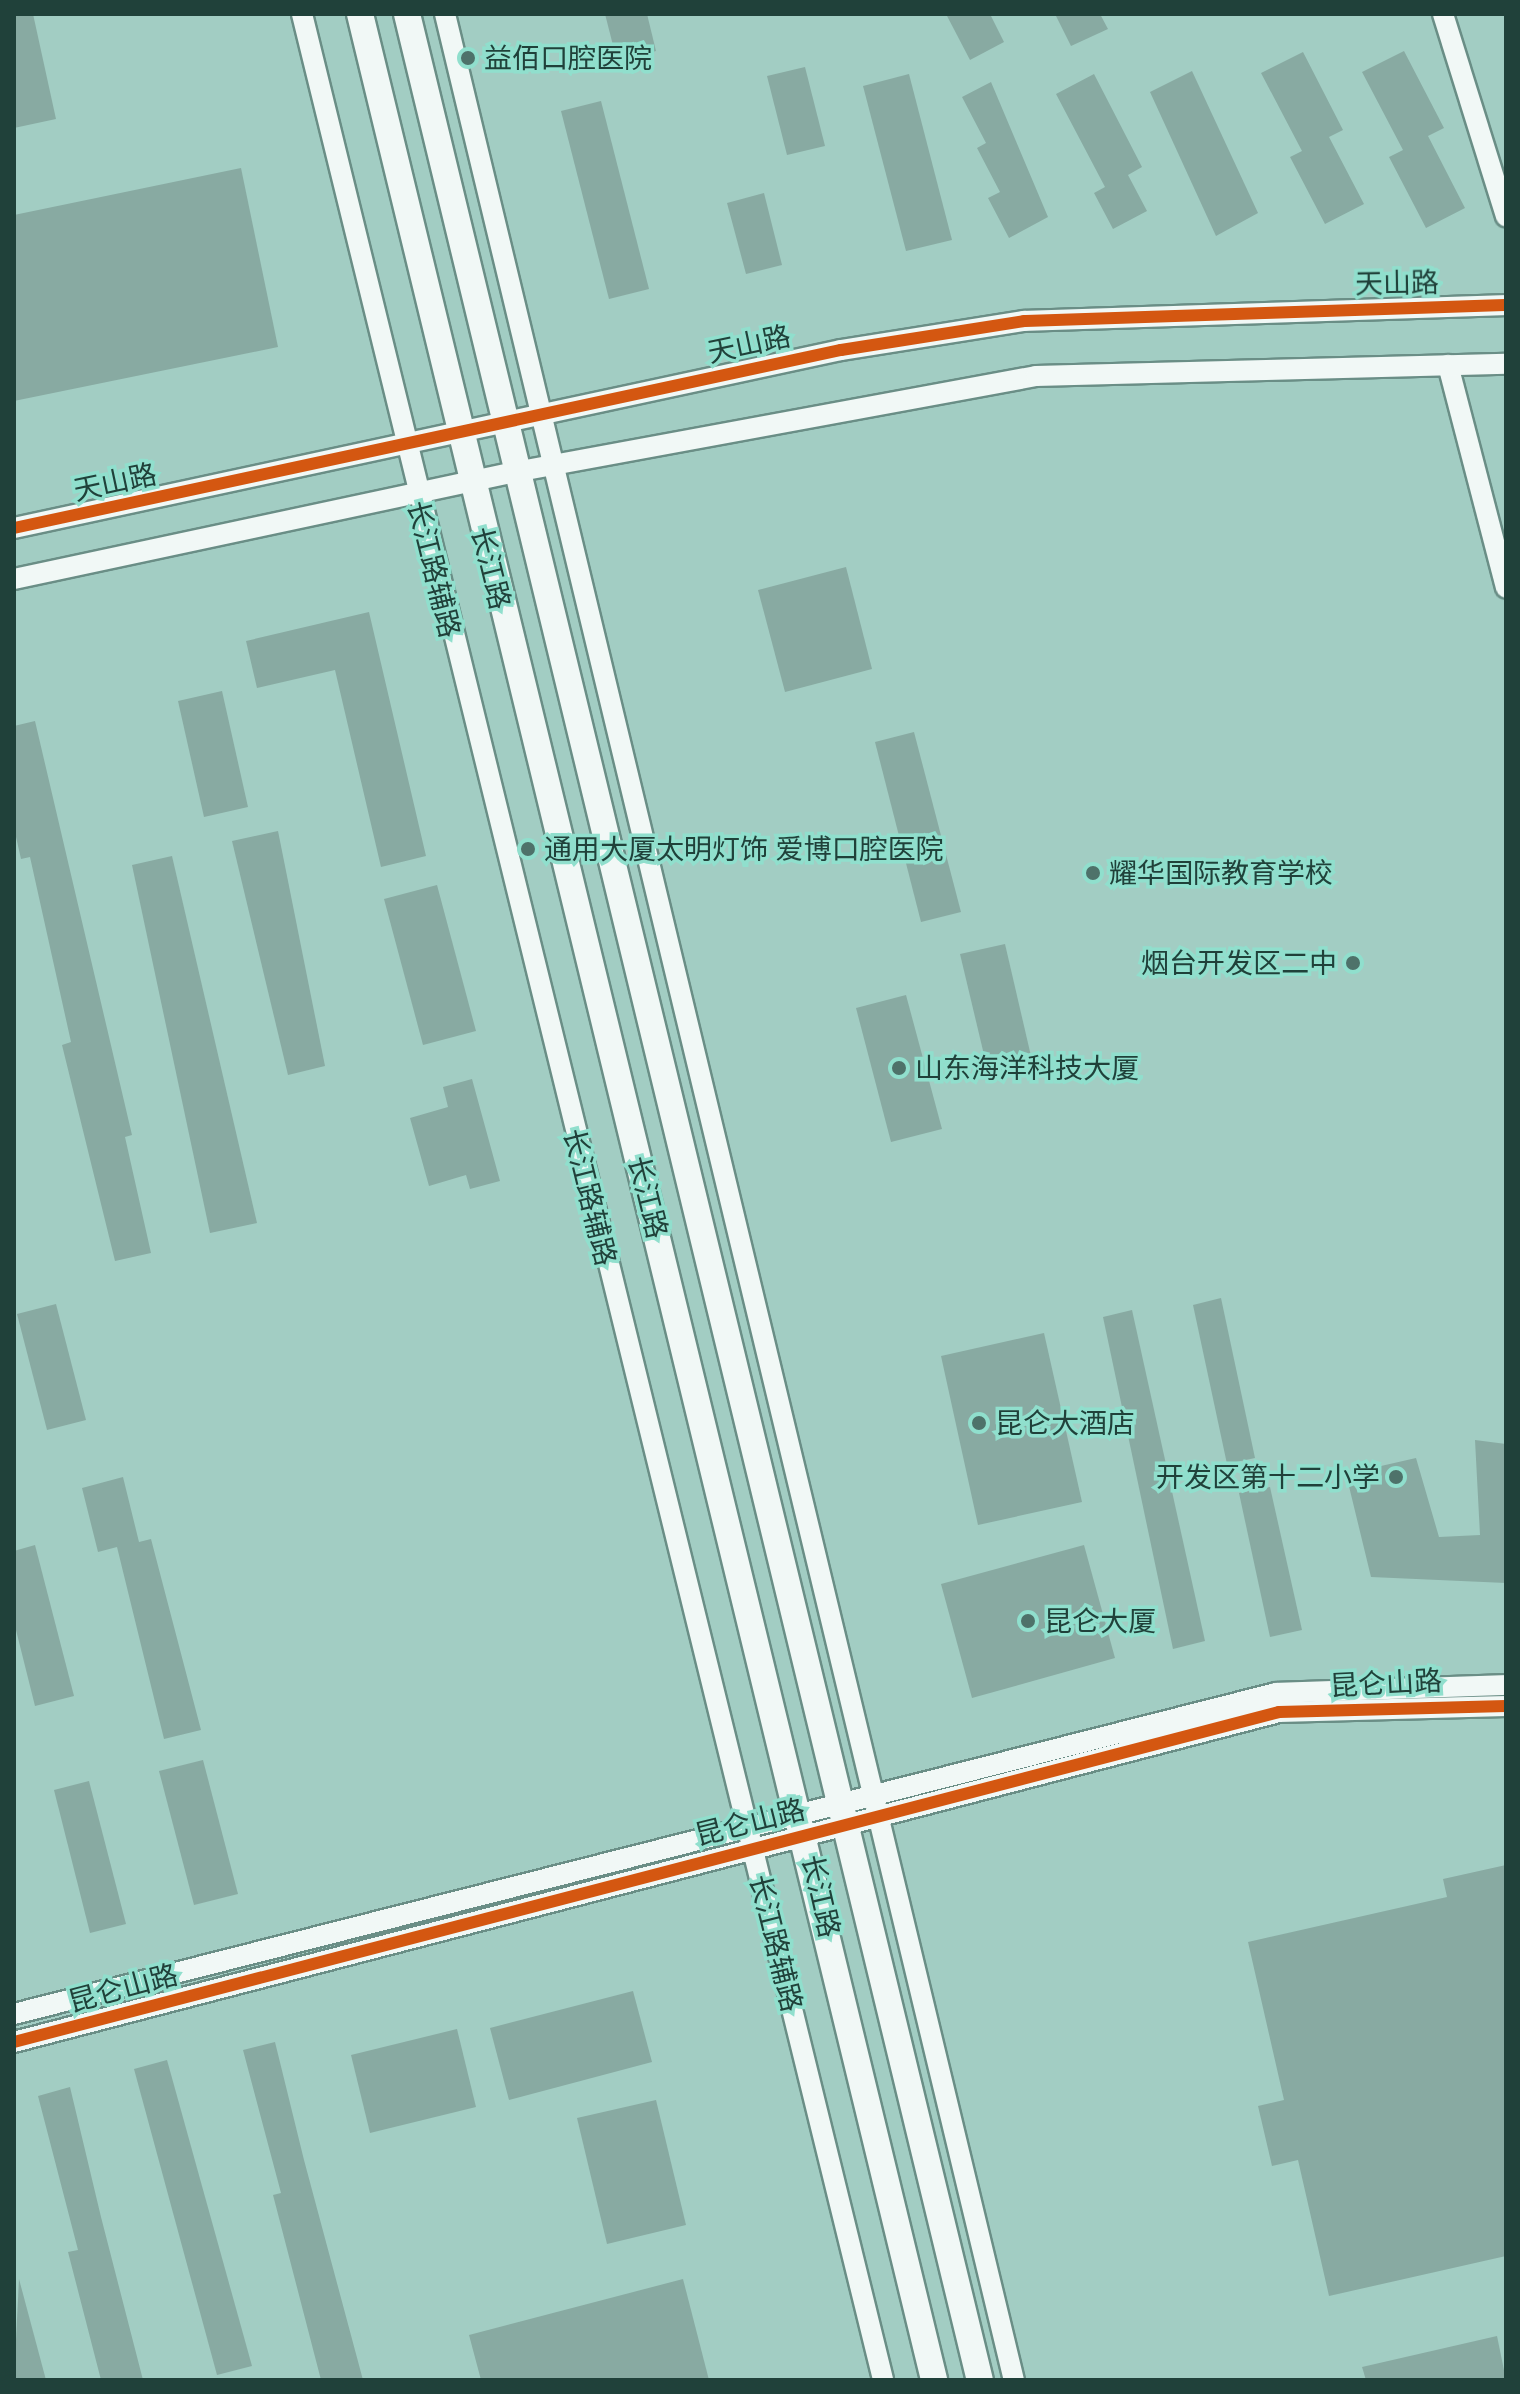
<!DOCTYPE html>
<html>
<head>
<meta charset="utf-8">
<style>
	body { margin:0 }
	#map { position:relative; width:1520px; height:2394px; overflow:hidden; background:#a2cdc3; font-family:"PT Sans","Noto Sans SC",sans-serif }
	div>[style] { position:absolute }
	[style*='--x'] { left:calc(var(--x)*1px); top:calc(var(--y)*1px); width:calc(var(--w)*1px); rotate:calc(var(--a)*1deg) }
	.building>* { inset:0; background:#88aaa2 }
	.roads { filter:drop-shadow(2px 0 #6a8e86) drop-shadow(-2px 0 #6a8e86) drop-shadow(0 2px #6a8e86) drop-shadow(0 -2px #6a8e86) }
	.minor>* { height:20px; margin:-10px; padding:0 10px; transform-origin:10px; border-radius:10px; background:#f1f8f6 }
	.major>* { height:26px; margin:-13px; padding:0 13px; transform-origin:13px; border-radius:13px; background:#f1f8f6 }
	.cycleway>* { height:12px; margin:-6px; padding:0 6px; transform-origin:6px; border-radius:6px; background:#d45711 }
	.dots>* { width:22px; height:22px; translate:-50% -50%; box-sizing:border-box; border:4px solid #90dfcd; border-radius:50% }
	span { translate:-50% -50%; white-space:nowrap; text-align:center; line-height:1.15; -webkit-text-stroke:7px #90dfcd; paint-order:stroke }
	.poi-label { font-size:28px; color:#20413a }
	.left { translate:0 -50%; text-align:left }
	.right { translate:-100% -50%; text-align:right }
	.street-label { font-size:28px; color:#20413a }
	.frame { position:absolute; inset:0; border:16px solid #20413a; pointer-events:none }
</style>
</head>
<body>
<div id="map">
	<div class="building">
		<div style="clip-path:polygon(14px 14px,33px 14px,56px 119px,14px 128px)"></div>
		<div style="clip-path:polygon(605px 14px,647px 14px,656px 51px,617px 61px)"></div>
		<div style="clip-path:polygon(946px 14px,990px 14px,1004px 42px,970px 60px)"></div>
		<div style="clip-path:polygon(1055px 14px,1100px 14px,1108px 29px,1071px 46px)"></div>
		<div style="clip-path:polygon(1404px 51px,1444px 128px,1428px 136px,1465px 208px,1426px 228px,1389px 157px,1403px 150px,1362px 72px)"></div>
		<div style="clip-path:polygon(1303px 52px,1343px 130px,1329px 137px,1364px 204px,1325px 224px,1290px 157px,1302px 151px,1261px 73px)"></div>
		<div style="clip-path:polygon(805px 67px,825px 146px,787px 155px,767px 76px)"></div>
		<div style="clip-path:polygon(1192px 71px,1258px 213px,1216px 236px,1150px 92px)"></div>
		<div style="clip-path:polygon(909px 74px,952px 240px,906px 251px,863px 86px)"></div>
		<div style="clip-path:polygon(1094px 74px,1142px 167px,1128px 175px,1147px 211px,1113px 229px,1094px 193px,1105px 187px,1056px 94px)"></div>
		<div style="clip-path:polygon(991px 82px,1048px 217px,1009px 238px,988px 198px,1000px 192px,977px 148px,986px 143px,962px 97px)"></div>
		<div style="clip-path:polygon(601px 101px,649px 289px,609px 299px,561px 111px)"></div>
		<div style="clip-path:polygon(241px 168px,278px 347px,14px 401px,14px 215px)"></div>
		<div style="clip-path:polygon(764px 193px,782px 265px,746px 274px,727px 203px)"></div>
		<div style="clip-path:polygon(846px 567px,872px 669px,785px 692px,758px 590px)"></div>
		<div style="clip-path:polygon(369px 612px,426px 856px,381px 867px,335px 670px,257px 688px,246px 641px)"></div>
		<div style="clip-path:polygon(222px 691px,248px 807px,204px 817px,178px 701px)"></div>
		<div style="clip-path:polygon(35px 721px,132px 1135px,125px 1137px,151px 1253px,115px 1261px,62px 1045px,71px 1042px,30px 857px,21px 859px,14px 828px,14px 726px)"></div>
		<div style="clip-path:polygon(914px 732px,961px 912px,921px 922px,875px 742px)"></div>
		<div style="clip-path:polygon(278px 831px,325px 1066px,288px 1075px,232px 841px)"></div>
		<div style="clip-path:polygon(172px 856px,257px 1223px,210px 1233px,132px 865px)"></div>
		<div style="clip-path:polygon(437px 885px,476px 1031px,423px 1045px,384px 899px)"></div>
		<div style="clip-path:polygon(1005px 944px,1034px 1069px,990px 1080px,960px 954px)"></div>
		<div style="clip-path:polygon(906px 995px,942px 1129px,891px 1142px,856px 1008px)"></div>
		<div style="clip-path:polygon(472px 1079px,500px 1181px,470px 1189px,466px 1175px,429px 1186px,410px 1118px,448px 1107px,443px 1087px)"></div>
		<div style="clip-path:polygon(1221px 1298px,1255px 1458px,1227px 1464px,1193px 1305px)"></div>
		<div style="clip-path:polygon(56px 1304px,86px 1420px,47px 1430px,17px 1314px)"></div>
		<div style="clip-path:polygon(1132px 1310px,1205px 1641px,1173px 1649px,1103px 1317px)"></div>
		<div style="clip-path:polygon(1044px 1333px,1082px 1502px,978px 1525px,941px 1356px)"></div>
		<div style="clip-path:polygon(1475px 1440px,1506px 1444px,1506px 1583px,1371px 1577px,1346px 1474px,1416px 1458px,1439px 1537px,1480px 1535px)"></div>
		<div style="clip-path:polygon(123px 1477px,139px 1542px,151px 1539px,201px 1730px,164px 1739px,117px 1547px,98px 1552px,82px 1488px)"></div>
		<div style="clip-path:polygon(1270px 1487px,1302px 1630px,1270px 1637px,1239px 1493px)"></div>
		<div style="clip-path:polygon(35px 1545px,74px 1696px,35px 1706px,14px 1622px,14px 1551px)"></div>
		<div style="clip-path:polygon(1084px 1545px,1115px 1658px,972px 1698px,941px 1584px)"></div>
		<div style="clip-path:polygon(203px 1760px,238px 1894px,194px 1905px,159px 1771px)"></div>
		<div style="clip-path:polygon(89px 1781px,126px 1924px,90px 1933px,54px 1790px)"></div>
		<div style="clip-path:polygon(1506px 1865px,1506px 2256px,1329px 2296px,1298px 2160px,1272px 2166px,1258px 2106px,1284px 2100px,1248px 1942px,1447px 1897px,1443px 1879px)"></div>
		<div style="clip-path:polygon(633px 1991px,652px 2062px,509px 2100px,490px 2028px)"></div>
		<div style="clip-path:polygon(457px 2029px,476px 2107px,370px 2133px,351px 2055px)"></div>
		<div style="clip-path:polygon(275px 2042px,304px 2160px,363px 2380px,321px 2380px,273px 2195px,281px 2193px,243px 2050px)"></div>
		<div style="clip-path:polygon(167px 2060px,252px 2366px,217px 2375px,134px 2069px)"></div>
		<div style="clip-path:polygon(70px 2087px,101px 2217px,143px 2380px,101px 2380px,68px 2252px,78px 2250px,38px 2096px)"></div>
		<div style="clip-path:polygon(656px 2100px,686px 2225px,607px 2244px,577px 2118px)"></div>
		<div style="clip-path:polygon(19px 2279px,46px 2380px,14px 2380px)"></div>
		<div style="clip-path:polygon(683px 2279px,709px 2380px,481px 2380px,469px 2335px)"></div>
		<div style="clip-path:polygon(1497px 2336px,1506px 2380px,1366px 2380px,1362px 2367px)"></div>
	</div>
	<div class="roads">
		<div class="minor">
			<div style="--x:302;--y:14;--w:2436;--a:76.2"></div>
			<div style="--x:445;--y:14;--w:2433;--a:76.48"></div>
			<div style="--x:1443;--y:14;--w:212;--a:72.7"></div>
			<div style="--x:1448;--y:365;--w:230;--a:75.4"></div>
			<div style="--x:14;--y:528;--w:846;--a:-12.15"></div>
			<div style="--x:841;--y:350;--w:185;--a:-9"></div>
			<div style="--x:1024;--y:321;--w:482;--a:-1.9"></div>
			<div style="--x:14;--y:579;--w:512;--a:-12.06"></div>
			<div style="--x:515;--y:472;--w:530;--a:-10.44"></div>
			<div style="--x:1036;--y:376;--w:470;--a:-1.5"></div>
			<div style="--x:14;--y:2014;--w:1302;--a:-14.27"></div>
			<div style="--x:1276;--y:1693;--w:230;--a:-2"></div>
			<div style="--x:14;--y:2042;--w:1307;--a:-14.62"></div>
			<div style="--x:1279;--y:1712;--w:227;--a:-1.5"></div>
		</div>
		<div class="major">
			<div style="--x:360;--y:14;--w:2435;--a:76.36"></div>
			<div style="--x:407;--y:14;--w:2434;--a:76.39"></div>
		</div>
	</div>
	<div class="cycleway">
		<div style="--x:14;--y:528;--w:846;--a:-12.15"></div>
		<div style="--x:841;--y:350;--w:185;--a:-9"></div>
		<div style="--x:1024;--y:321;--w:482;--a:-1.9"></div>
		<div style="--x:14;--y:2042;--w:1307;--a:-14.62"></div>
		<div style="--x:1279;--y:1712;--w:227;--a:-1.5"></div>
	</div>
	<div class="dots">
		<div style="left:468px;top:58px;background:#4e726a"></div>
		<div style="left:528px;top:849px;background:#4e726a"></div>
		<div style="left:1093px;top:873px;background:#4e726a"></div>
		<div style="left:1353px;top:963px;background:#4e726a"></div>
		<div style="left:899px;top:1068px;background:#4e726a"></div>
		<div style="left:979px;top:1423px;background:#4e726a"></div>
		<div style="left:1396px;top:1477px;background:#4e726a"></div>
		<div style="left:1028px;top:1621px;background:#4e726a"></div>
	</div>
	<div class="poi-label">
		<span class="left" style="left:484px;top:58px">益佰口腔医院</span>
		<span class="left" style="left:544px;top:849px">通用大厦太明灯饰 爱博口腔医院</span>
		<span class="left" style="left:1109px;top:873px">耀华国际教育学校</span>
		<span class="right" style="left:1337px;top:963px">烟台开发区二中</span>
		<span class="left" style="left:915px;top:1068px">山东海洋科技大厦</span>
		<span class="left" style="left:995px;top:1423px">昆仑大酒店</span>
		<span class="right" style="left:1380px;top:1477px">开发区第十二小学</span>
		<span class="left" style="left:1044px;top:1621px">昆仑大厦</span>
	</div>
	<div class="street-label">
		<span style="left:1397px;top:283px;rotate:-1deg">天山路</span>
		<span style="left:749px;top:344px;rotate:-12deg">天山路</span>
		<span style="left:115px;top:482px;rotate:-12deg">天山路</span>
		<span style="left:491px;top:568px;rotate:76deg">长江路</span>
		<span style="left:434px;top:569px;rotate:76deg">长江路辅路</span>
		<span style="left:590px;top:1197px;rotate:76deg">长江路辅路</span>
		<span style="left:648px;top:1197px;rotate:76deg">长江路</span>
		<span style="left:1386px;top:1683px;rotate:-3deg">昆仑山路</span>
		<span style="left:750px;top:1822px;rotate:-14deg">昆仑山路</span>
		<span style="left:821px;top:1896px;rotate:77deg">长江路</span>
		<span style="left:776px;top:1943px;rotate:76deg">长江路辅路</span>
		<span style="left:123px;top:1988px;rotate:-15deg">昆仑山路</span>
	</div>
	<div class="frame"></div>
</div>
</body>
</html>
